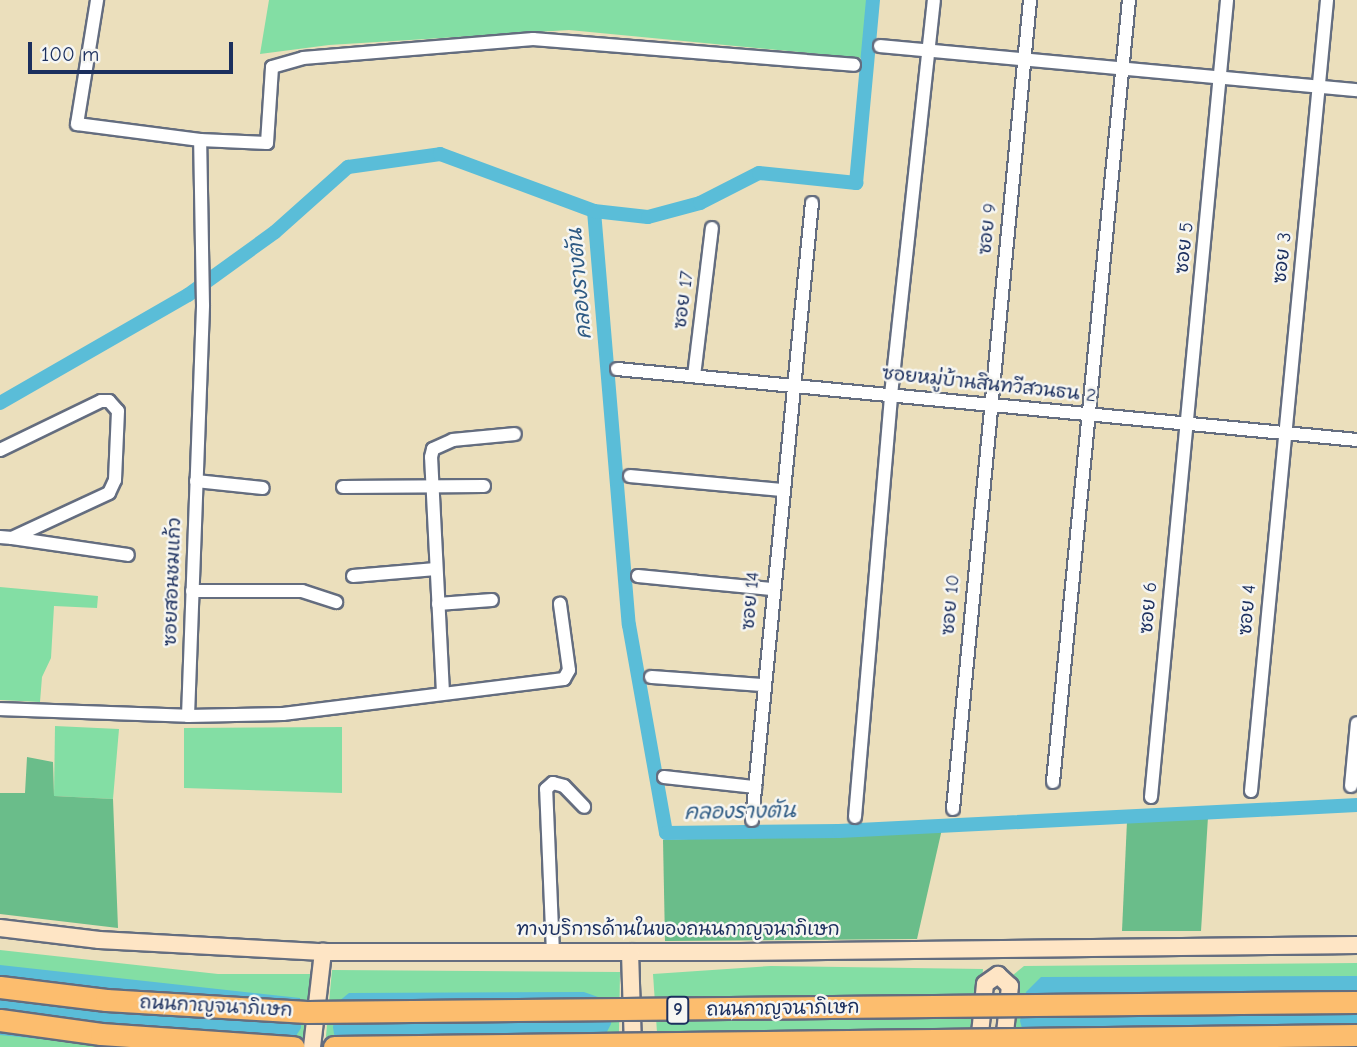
<!DOCTYPE html>
<html>
<head>
<meta charset="utf-8">
<style>
	body { margin:0 }
	#map { position:relative; width:1357px; height:1047px; overflow:hidden; background:#ebdfbc; font-family:"Comic Neue","Playpen Sans Thai",sans-serif }
	div>[style] { position:absolute }
	[style*='--x'] { left:calc(var(--x)*1px); top:calc(var(--y)*1px); width:calc(var(--w)*1px); rotate:calc(var(--a)*1deg) }
	.green>* { inset:0; background:#83dea4 }
	.forest>* { inset:0; background:#6abd8a }
	.water>* { inset:0; background:#5abdd8 }
	.canal>* { height:14px; margin:-7px; padding:0 7px; transform-origin:7px; border-radius:7px; background:#5abdd8 }
	.roads { filter:drop-shadow(2px 0 #646d7f) drop-shadow(-2px 0 #646d7f) drop-shadow(0 2px #646d7f) drop-shadow(0 -2px #646d7f) }
	.minor>* { height:12px; margin:-6px; padding:0 6px; transform-origin:6px; border-radius:6px; background:#fff }
	.secondary>* { height:16px; margin:-8px; padding:0 8px; transform-origin:8px; border-radius:8px; background:#fee5c5 }
	.motorway>* { height:21px; margin:-10.5px; padding:0 10.5px; transform-origin:10.5px; border-radius:10.5px; background:#fcbd6e }
	.bridges { filter:drop-shadow(2px 0 #646d7f) drop-shadow(-2px 0 #646d7f) drop-shadow(0 2px #646d7f) drop-shadow(0 -2px #646d7f) }
	.motorway-bridge>* { height:21px; margin:-10.5px; padding:0 10.5px; transform-origin:10.5px; border-radius:10.5px; background:#fcbd6e }
	span { translate:-50% -50%; white-space:nowrap; text-align:center; line-height:1.15; -webkit-text-stroke:5px #f6f6f2; paint-order:stroke }
	.shield-label span { padding:2px 5px; background:#f6f6f2; border:2px solid; border-radius:5px; -webkit-text-stroke-width:0 }
	.shield-label { font-size:18px; color:#1b2f5e; font-weight:700 }
	.street-label { font-size:19px; color:#1b2f5e }
	.water-label { font-size:21px; color:#2e5a83; font-style:italic }
	.scale { position:absolute; left:28px; top:42px; width:205px; height:32px; box-sizing:border-box; border:4px solid #1b2f5e; border-top:0; padding-left:9px; font-size:21px; line-height:24px; white-space:nowrap; color:#1b2f5e; -webkit-text-stroke:5px #f6f6f2; paint-order:stroke }
</style>
</head>
<body>
<div id="map">
	<div class="green">
		<div style="clip-path:polygon(269px 0,868px 0,862px 58px,569px 30px,329px 45px,260px 54px)"></div>
		<div style="clip-path:polygon(0 587px,98px 596px,97px 608px,54px 606px,51px 658px,42px 677px,40px 702px,0 700px)"></div>
		<div style="clip-path:polygon(55px 726px,119px 729px,113px 799px,54px 796px)"></div>
		<div style="clip-path:polygon(342px 727px,342px 793px,184px 788px,184px 728px)"></div>
		<div style="clip-path:polygon(0 950px,218px 974px,312px 974px,304px 1047px,0 1047px)"></div>
		<div style="clip-path:polygon(1357px 963px,1357px 1047px,1006px 1047px,1013px 975px,1024px 966px)"></div>
		<div style="clip-path:polygon(771px 966px,983px 969px,979px 1019px,970px 1047px,658px 1047px,653px 974px)"></div>
		<div style="clip-path:polygon(332px 970px,620px 972px,619px 1032px,613px 1047px,325px 1047px)"></div>
	</div>
	<div class="forest">
		<div style="clip-path:polygon(27px 757px,53px 762px,54px 796px,113px 799px,118px 928px,0 914px,0 793px,25px 793px)"></div>
		<div style="clip-path:polygon(1208px 817px,1201px 931px,1122px 931px,1127px 821px)"></div>
		<div style="clip-path:polygon(942px 829px,917px 939px,665px 941px,663px 840px)"></div>
	</div>
	<div class="water">
		<div style="clip-path:polygon(0 965px,300px 998px,301px 1028px,289px 1047px,122px 1047px,0 1035px)"></div>
		<div style="clip-path:polygon(1357px 976px,1357px 1047px,1027px 1047px,1020px 1021px,1026px 992px,1041px 977px)"></div>
		<div style="clip-path:polygon(584px 992px,612px 1002px,611px 1024px,599px 1047px,336px 1047px,333px 1027px,338px 1002px,349px 993px)"></div>
	</div>
	<div class="canal">
		<div style="--x:594;--y:211;--w:415;--a:85.2"></div>
		<div style="--x:629;--y:625;--w:211;--a:79.9"></div>
		<div style="--x:666;--y:833;--w:173;--a:-0.7"></div>
		<div style="--x:839;--y:831;--w:519;--a:-2.87"></div>
		<div style="--x:0;--y:403;--w:217;--a:-29.9"></div>
		<div style="--x:188;--y:295;--w:107;--a:-35.9"></div>
		<div style="--x:275;--y:232;--w:98;--a:-41.7"></div>
		<div style="--x:348;--y:167;--w:93;--a:-8"></div>
		<div style="--x:440;--y:154;--w:164;--a:20.3"></div>
		<div style="--x:594;--y:211;--w:54;--a:6.3"></div>
		<div style="--x:648;--y:217;--w:54;--a:-15.1"></div>
		<div style="--x:700;--y:203;--w:66;--a:-27"></div>
		<div style="--x:759;--y:173;--w:98;--a:5.9"></div>
		<div style="--x:856;--y:183;--w:184;--a:-84.7"></div>
	</div>
	<div class="roads">
		<div class="minor">
			<div style="--x:880;--y:46;--w:479;--a:5.3"></div>
			<div style="--x:200;--y:140;--w:67;--a:2.6"></div>
			<div style="--x:267;--y:143;--w:76;--a:-86.2"></div>
			<div style="--x:272;--y:67;--w:32;--a:-16"></div>
			<div style="--x:303;--y:58;--w:231;--a:-4.7"></div>
			<div style="--x:533;--y:39;--w:322;--a:4.6"></div>
			<div style="--x:617;--y:369;--w:743;--a:5.48"></div>
			<div style="--x:694;--y:376;--w:149;--a:-83.1"></div>
			<div style="--x:0;--y:450;--w:112;--a:-25.9"></div>
			<div style="--x:101;--y:401;--w:8;--a:0"></div>
			<div style="--x:109;--y:401;--w:13;--a:48"></div>
			<div style="--x:118;--y:411;--w:69;--a:92.5"></div>
			<div style="--x:115;--y:480;--w:14;--a:115"></div>
			<div style="--x:109;--y:493;--w:107;--a:155.1"></div>
			<div style="--x:12;--y:538;--w:12;--a:-175"></div>
			<div style="--x:630;--y:476;--w:152;--a:5.3"></div>
			<div style="--x:196;--y:481;--w:67;--a:6"></div>
			<div style="--x:343;--y:487;--w:141;--a:-0.4"></div>
			<div style="--x:12;--y:538;--w:117;--a:8.3"></div>
			<div style="--x:353;--y:576;--w:83;--a:-4.8"></div>
			<div style="--x:638;--y:576;--w:134;--a:5.6"></div>
			<div style="--x:192;--y:591;--w:110;--a:0"></div>
			<div style="--x:302;--y:591;--w:36;--a:18"></div>
			<div style="--x:438;--y:604;--w:54;--a:-4.2"></div>
			<div style="--x:651;--y:677;--w:112;--a:4.1"></div>
			<div style="--x:443;--y:693;--w:236;--a:-92.9"></div>
			<div style="--x:431;--y:457;--w:8;--a:-76"></div>
			<div style="--x:433;--y:449;--w:22;--a:-24"></div>
			<div style="--x:453;--y:440;--w:62;--a:-5.5"></div>
			<div style="--x:0;--y:709;--w:188;--a:2.1"></div>
			<div style="--x:188;--y:716;--w:411;--a:-87.9"></div>
			<div style="--x:203;--y:305;--w:165;--a:-91"></div>
			<div style="--x:200;--y:140;--w:124;--a:-172.6"></div>
			<div style="--x:77;--y:124;--w:126;--a:-80.8"></div>
			<div style="--x:188;--y:716;--w:95;--a:-1.2"></div>
			<div style="--x:283;--y:714;--w:283;--a:-7.1"></div>
			<div style="--x:564;--y:679;--w:10;--a:-61"></div>
			<div style="--x:569;--y:670;--w:67;--a:-97.8"></div>
			<div style="--x:664;--y:777;--w:92;--a:6.3"></div>
			<div style="--x:1053;--y:782;--w:786;--a:-84.45"></div>
			<div style="--x:1351;--y:786;--w:63;--a:-84.6"></div>
			<div style="--x:1251;--y:791;--w:795;--a:-84.51"></div>
			<div style="--x:1151;--y:797;--w:801;--a:-84.55"></div>
			<div style="--x:953;--y:809;--w:813;--a:-84.56"></div>
			<div style="--x:855;--y:817;--w:424;--a:-85.1"></div>
			<div style="--x:891;--y:395;--w:397;--a:-83.8"></div>
			<div style="--x:752;--y:820;--w:620;--a:-84.45"></div>
			<div style="--x:553;--y:953;--w:164;--a:-92.4"></div>
			<div style="--x:546;--y:789;--w:9;--a:-41"></div>
			<div style="--x:553;--y:783;--w:11;--a:15"></div>
			<div style="--x:564;--y:786;--w:29;--a:46"></div>
		</div>
		<div class="secondary">
			<div style="--x:0;--y:928;--w:100;--a:6.9"></div>
			<div style="--x:99;--y:940;--w:224;--a:3.1"></div>
			<div style="--x:323;--y:952;--w:417;--a:0"></div>
			<div style="--x:740;--y:952;--w:617;--a:-0.65"></div>
			<div style="--x:630;--y:952;--w:95;--a:88.2"></div>
			<div style="--x:998;--y:975;--w:16;--a:43"></div>
			<div style="--x:1010;--y:986;--w:47;--a:96.1"></div>
			<div style="--x:1005;--y:1033;--w:16;--a:140"></div>
			<div style="--x:993;--y:1043;--w:16;--a:-145"></div>
			<div style="--x:980;--y:1034;--w:50;--a:-84.3"></div>
			<div style="--x:985;--y:984;--w:16;--a:-35"></div>
			<div style="--x:312;--y:1047;--w:96;--a:-83.4"></div>
		</div>
		<div class="motorway">
			<div style="--x:0;--y:1020;--w:102;--a:7.9"></div>
			<div style="--x:101;--y:1034;--w:193;--a:3.9"></div>
		</div>
	</div>
	<div class="bridges">
		<div class="motorway-bridge">
			<div style="--x:0;--y:987;--w:107;--a:7"></div>
			<div style="--x:106;--y:1000;--w:201;--a:3.4"></div>
			<div style="--x:307;--y:1012;--w:1050;--a:-0.55"></div>
			<div style="--x:334;--y:1047;--w:1023;--a:-0.67"></div>
		</div>
	</div>
	<div class="shield-label">
		<span style="left:678px;top:1010px">9</span>
	</div>
	<div class="street-label">
		<span style="left:988px;top:229px;rotate:-84deg">ซอย 9</span>
		<span style="left:1185px;top:248px;rotate:-84deg">ซอย 5</span>
		<span style="left:1283px;top:258px;rotate:-84deg">ซอย 3</span>
		<span style="left:684px;top:300px;rotate:-83deg">ซอย 17</span>
		<span style="left:989px;top:385px;rotate:6deg">ซอยหมู่บ้านสินทวีสวนธน 2</span>
		<span style="left:173px;top:582px;rotate:-88deg">ซอยสอนชมแก้ว</span>
		<span style="left:751px;top:601px;rotate:-85deg">ซอย 14</span>
		<span style="left:951px;top:605px;rotate:-85deg">ซอย 10</span>
		<span style="left:1149px;top:608px;rotate:-85deg">ซอย 6</span>
		<span style="left:1248px;top:610px;rotate:-85deg">ซอย 4</span>
		<span style="left:678px;top:930px">ทางบริการด้านในของถนนกาญจนาภิเษก</span>
		<span style="left:216px;top:1007px;rotate:3deg">ถนนกาญจนาภิเษก</span>
		<span style="left:783px;top:1009px;rotate:-1deg">ถนนกาญจนาภิเษก</span>
	</div>
	<div class="water-label">
		<span style="left:579px;top:284px;rotate:-95deg">คลองรางตัน</span>
		<span style="left:740px;top:811px;rotate:-1deg">คลองรางตัน</span>
	</div>
	<div class="scale">100 m</div>
</div>
</body>
</html>
